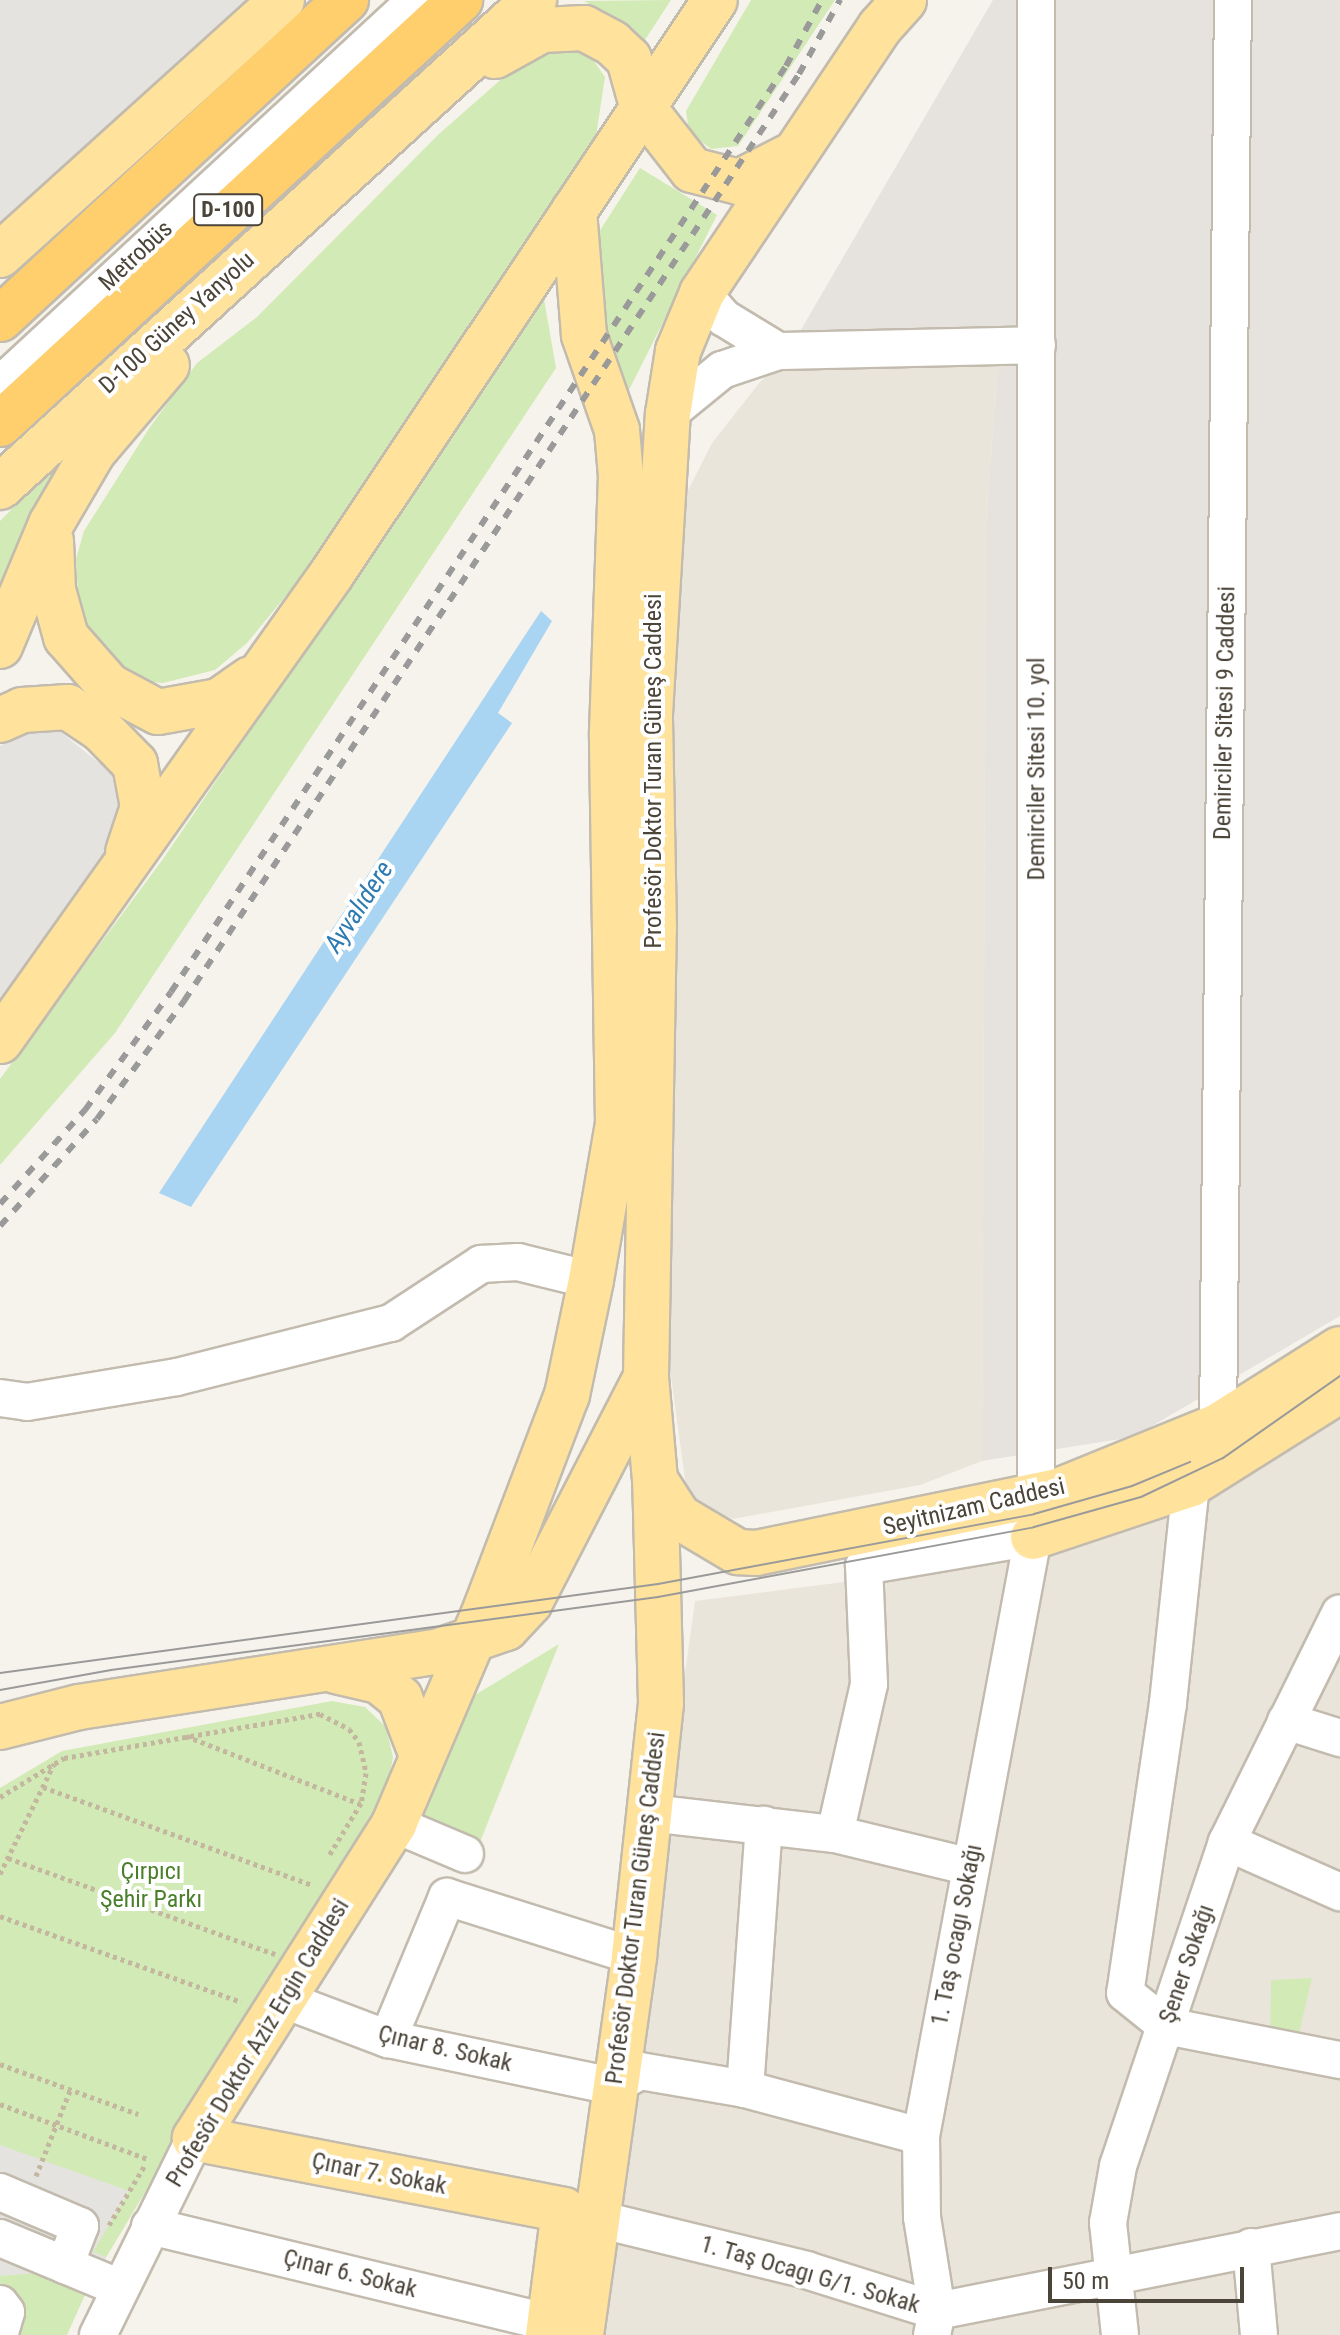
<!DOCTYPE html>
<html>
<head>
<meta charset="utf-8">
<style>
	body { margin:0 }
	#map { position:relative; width:1340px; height:2335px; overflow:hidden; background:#f6f3ec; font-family:"Roboto Condensed",sans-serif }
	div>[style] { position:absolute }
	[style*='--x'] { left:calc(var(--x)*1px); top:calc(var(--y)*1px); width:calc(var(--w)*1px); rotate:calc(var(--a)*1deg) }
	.residential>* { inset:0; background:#eae5da }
	.industrial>* { inset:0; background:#e6e2dd }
	.green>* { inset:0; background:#d2eab5 }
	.parking>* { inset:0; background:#e5e3e0 }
	.water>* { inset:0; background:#a9d4f2 }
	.path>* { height:5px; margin-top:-2.5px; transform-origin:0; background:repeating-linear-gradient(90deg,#c4b79f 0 4px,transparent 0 8px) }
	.roads { filter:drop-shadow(2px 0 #c2bbae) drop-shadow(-2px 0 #c2bbae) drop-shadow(0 2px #c2bbae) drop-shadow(0 -2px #c2bbae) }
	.minor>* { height:36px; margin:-18px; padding:0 18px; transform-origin:18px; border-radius:18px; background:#fff }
	.major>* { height:44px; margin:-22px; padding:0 22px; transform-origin:22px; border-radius:22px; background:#ffe39c }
	.highway>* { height:44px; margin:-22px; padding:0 22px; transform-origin:22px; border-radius:22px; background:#ffcf6e }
	.tram>* { height:2px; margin:-1px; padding:0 1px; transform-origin:1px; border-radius:1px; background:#9a9a9a }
	.rail>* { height:6px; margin-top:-3px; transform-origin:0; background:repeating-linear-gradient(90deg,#9a9a9a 0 10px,transparent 0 20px) }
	span { translate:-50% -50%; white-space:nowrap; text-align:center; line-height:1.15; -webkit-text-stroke:8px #fff; paint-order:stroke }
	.shield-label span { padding:2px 6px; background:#fff; border:2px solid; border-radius:6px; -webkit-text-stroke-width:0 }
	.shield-label { font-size:22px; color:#4b4439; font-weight:700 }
	.street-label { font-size:24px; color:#4b4439 }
	.park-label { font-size:24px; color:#4a7f2a }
	.water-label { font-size:26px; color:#2e7ab2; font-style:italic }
	.scale { position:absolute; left:1048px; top:2267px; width:196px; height:36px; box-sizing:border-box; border:4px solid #4b4439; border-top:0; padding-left:10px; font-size:24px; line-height:28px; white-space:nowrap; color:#4b4439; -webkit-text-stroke:6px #fff; paint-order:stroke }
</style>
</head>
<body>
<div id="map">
	<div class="residential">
		<div style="clip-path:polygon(998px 359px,986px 526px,982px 1461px,920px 1485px,733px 1519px,688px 1501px,670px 1369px,675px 516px,712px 443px,760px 382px,781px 364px)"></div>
		<div style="clip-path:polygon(1340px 1411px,1340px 2335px,594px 2335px,695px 1601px,1008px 1561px,1053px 1548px)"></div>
	</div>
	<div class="industrial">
		<div style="clip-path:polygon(993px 0,1340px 0,1340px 1316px,1133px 1437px,982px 1461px,986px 526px,998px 360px,781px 364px)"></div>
	</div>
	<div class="green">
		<div style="clip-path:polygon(671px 0,641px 46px,628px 26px,584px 1px)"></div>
		<div style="clip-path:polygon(751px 0,835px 0,738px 146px,711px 149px,689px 132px,686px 111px)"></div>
		<div style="clip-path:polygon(556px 52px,577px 52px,594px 61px,605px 77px,596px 136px,297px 582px,247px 643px,215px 670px,163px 683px,141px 681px,104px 655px,84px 625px,78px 595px,76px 559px,84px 531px,150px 427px,197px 363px,257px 317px,439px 134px,522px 61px)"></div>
		<div style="clip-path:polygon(640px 168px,717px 215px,627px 394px,604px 344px,599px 232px)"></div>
		<div style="clip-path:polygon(544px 299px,556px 368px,115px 1033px,0 1165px,0 1079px,163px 859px)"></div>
		<div style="clip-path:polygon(62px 459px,24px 542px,0 589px,0 521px)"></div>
		<div style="clip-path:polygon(559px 1644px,476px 1852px,409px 1819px,447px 1712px)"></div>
		<div style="clip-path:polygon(332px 1701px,365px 1707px,386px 1727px,393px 1757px,388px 1786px,89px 2286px,67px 2335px,0 2335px,0 1788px,62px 1751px)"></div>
		<div style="clip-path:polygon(1312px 1978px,1295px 2050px,1270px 2045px,1271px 1980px)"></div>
	</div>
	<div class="parking">
		<div style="clip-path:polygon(0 0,258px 0,0 229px)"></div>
		<div style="clip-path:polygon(53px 726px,118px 778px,123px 816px,101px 871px,0 1022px,0 746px,23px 730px)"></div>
		<div style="clip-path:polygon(0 2145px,129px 2191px,93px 2252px,106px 2257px,89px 2286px,39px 2273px,0 2276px)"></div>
	</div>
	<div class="water">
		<div style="clip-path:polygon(541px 611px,552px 621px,498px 713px,512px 723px,191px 1207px,159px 1193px)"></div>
	</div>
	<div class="path">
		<div style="--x:186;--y:1736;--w:187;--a:21.3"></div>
		<div style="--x:43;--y:1787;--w:286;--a:20"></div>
		<div style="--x:0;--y:1797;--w:75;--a:-31.4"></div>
		<div style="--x:64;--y:1758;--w:260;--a:-9.8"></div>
		<div style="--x:320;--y:1714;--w:33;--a:27"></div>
		<div style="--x:349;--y:1729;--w:16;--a:52"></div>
		<div style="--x:359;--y:1742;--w:32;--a:77"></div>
		<div style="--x:366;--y:1773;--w:30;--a:99"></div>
		<div style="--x:361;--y:1803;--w:63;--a:121.4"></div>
		<div style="--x:8;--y:1858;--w:284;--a:19.8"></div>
		<div style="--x:0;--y:1874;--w:123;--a:-63.9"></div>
		<div style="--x:0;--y:1916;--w:256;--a:19.6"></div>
		<div style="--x:0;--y:2064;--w:147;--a:19.9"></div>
		<div style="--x:0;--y:2104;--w:158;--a:20.4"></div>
		<div style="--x:36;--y:2176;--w:95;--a:-68.3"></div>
		<div style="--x:109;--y:2225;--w:70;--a:-59"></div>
	</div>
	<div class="roads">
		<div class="minor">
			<div style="--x:702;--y:293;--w:33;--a:49"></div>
			<div style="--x:724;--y:318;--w:63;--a:31.4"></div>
			<div style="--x:0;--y:385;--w:567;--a:-42.78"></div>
			<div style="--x:668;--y:414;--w:70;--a:-39.2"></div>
			<div style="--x:722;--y:370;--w:59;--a:-18.7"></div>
			<div style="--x:778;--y:351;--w:259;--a:-1.3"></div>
			<div style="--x:0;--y:1398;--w:27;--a:8"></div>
			<div style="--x:27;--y:1402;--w:152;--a:-9.5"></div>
			<div style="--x:177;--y:1377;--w:221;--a:-14.2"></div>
			<div style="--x:391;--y:1323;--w:108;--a:-33.2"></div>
			<div style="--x:481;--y:1264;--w:37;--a:-3"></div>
			<div style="--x:518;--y:1262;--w:75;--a:13.9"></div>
			<div style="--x:1218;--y:1426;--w:1426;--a:-89.4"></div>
			<div style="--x:1191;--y:1484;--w:220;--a:96"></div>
			<div style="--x:1168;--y:1703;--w:293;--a:98.4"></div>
			<div style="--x:1125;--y:1993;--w:53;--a:38.8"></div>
			<div style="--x:1166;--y:2026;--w:177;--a:11.1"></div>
			<div style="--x:1286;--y:1721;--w:57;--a:17.5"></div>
			<div style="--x:650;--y:1813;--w:186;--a:6.5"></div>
			<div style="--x:835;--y:1834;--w:140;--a:13.6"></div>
			<div style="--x:394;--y:1824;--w:77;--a:22.9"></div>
			<div style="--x:835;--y:1834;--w:154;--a:-77.2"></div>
			<div style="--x:869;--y:1684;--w:118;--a:-92.4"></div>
			<div style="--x:864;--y:1566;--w:171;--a:-9.7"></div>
			<div style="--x:1227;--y:1842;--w:124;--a:23.9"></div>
			<div style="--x:282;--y:1999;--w:113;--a:20.7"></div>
			<div style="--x:388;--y:2039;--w:230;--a:11.8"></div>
			<div style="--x:613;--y:2086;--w:31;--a:-29"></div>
			<div style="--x:640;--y:2071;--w:107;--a:9.7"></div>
			<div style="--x:745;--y:2089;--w:182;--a:15"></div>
			<div style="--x:388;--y:2039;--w:154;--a:-67.4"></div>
			<div style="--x:447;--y:1897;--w:196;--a:17.5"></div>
			<div style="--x:745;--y:2089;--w:265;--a:-85.9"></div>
			<div style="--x:0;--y:2192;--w:87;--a:23"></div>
			<div style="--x:80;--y:2226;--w:42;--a:111"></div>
			<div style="--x:573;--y:2213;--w:240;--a:13.7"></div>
			<div style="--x:806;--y:2270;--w:137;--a:17.4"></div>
			<div style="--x:937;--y:2311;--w:411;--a:-11.2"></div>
			<div style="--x:150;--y:2226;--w:412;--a:13.6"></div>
			<div style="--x:0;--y:2238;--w:130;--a:22.6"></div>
			<div style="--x:1251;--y:2247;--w:88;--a:84.8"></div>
			<div style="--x:0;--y:2304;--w:10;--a:53"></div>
			<div style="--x:6;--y:2312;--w:22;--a:106"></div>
			<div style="--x:98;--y:2335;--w:220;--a:-63.8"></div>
			<div style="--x:932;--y:2335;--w:25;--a:-78"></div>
			<div style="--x:937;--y:2311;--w:95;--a:-99.1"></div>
			<div style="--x:922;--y:2217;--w:81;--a:-90.7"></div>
			<div style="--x:921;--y:2136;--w:609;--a:-79.41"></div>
			<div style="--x:1033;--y:1537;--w:39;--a:-86"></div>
			<div style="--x:1036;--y:1498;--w:1498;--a:-90"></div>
			<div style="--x:1120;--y:2335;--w:113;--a:-96.1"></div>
			<div style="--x:1108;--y:2223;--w:58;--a:-80"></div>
			<div style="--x:1118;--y:2166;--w:342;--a:-71.4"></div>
			<div style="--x:1227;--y:1842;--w:255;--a:-63.7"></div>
		</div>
		<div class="major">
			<div style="--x:495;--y:56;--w:54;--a:-29"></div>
			<div style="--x:542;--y:30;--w:42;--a:-2.7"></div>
			<div style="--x:584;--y:28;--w:32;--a:28"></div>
			<div style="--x:612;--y:43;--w:23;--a:43"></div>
			<div style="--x:629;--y:59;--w:49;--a:74.5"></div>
			<div style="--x:642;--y:106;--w:81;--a:52"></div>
			<div style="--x:692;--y:170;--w:49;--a:14.3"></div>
			<div style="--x:739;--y:182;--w:57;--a:-27"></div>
			<div style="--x:0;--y:255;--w:380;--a:-42.1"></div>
			<div style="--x:0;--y:487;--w:723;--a:-42.36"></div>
			<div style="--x:51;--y:541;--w:49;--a:87.7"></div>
			<div style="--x:53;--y:590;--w:49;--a:74.5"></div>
			<div style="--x:66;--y:637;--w:65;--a:48.7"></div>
			<div style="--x:109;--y:686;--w:55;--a:28"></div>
			<div style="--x:158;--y:712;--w:62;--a:-10.2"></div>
			<div style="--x:219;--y:701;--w:38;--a:-35"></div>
			<div style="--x:0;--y:646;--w:132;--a:-67.3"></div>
			<div style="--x:51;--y:524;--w:83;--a:-59.7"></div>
			<div style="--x:93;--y:452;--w:114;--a:-49.6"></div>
			<div style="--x:0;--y:720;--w:24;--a:-24"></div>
			<div style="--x:22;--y:710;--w:46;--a:-3.7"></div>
			<div style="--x:68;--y:707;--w:40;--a:34"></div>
			<div style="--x:101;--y:729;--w:49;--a:45.8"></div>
			<div style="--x:135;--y:764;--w:44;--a:79.5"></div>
			<div style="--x:143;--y:807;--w:47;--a:108.4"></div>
			<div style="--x:0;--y:1041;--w:572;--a:-54.61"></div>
			<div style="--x:331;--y:575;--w:691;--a:-56.26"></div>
			<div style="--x:655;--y:1480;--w:44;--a:57"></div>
			<div style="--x:679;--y:1517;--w:69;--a:30.7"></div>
			<div style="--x:738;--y:1552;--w:18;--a:3"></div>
			<div style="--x:756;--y:1553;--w:308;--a:-11.6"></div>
			<div style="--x:1058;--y:1491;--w:173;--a:-22.1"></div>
			<div style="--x:1218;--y:1426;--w:144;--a:-32.3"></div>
			<div style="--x:1033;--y:1537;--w:167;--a:-18.5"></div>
			<div style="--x:1191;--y:1484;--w:176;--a:-32.2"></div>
			<div style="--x:336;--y:1671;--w:44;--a:13.1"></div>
			<div style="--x:379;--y:1681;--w:27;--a:39"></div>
			<div style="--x:400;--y:1698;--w:59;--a:69.1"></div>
			<div style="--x:0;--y:1727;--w:81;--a:-14.2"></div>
			<div style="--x:79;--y:1707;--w:361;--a:-8.8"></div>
			<div style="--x:436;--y:1652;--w:74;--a:-18.9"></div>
			<div style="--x:506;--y:1628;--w:35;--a:-47"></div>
			<div style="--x:530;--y:1602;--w:251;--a:-62.7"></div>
			<div style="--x:548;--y:2335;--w:126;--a:-82.7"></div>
			<div style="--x:564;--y:2210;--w:376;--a:-169"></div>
			<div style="--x:195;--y:2138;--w:372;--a:-57.6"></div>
			<div style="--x:394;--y:1824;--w:235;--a:-66.9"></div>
			<div style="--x:486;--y:1608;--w:228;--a:-69.2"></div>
			<div style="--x:567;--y:1395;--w:117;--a:-78.2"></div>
			<div style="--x:591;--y:1280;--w:158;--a:-80.2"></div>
			<div style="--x:618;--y:1124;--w:392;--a:-90.9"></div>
			<div style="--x:612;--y:732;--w:256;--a:-88"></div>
			<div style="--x:621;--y:476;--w:46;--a:-95"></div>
			<div style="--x:617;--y:430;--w:101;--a:-109.2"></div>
			<div style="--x:584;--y:335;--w:125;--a:-94.6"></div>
			<div style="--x:581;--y:2335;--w:383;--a:-82"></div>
			<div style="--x:634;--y:1956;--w:254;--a:-83.9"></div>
			<div style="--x:661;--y:1703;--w:223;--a:-91.5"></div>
			<div style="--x:655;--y:1480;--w:103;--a:-95"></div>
			<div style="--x:646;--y:1377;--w:449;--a:-89"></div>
			<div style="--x:654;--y:928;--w:214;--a:-91.1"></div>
			<div style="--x:650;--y:714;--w:301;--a:-86.6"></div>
			<div style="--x:668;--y:414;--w:64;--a:-81"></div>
			<div style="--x:678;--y:351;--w:63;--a:-67.5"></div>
			<div style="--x:702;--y:293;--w:320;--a:-56.2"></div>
			<div style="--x:880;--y:27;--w:36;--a:-48"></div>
		</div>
		<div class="highway">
			<div style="--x:0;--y:319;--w:471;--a:-42.7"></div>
			<div style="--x:0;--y:424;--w:626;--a:-42.67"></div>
		</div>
	</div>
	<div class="tram">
		<div style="--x:0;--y:1673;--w:664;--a:-7.7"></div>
		<div style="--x:658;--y:1584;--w:382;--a:-10.5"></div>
		<div style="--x:1034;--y:1514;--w:102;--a:-15.9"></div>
		<div style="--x:1132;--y:1486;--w:63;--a:-22.5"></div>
		<div style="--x:0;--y:1690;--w:113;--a:-10.2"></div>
		<div style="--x:111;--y:1670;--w:552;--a:-7.6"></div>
		<div style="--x:658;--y:1597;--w:382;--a:-10.5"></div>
		<div style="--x:1034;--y:1527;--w:111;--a:-15.7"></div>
		<div style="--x:1141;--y:1497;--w:91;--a:-25.4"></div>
		<div style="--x:1223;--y:1458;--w:143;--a:-35"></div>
	</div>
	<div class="rail">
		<div style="--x:0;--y:1204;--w:127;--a:-47.9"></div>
		<div style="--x:85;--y:1110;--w:146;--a:-53.9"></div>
		<div style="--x:171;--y:992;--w:1112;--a:-56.41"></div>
		<div style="--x:786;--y:66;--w:75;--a:-61.4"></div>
		<div style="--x:0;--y:1226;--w:144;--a:-47.8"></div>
		<div style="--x:97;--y:1119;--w:147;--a:-53.6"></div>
		<div style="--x:184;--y:1001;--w:1112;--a:-56.44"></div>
		<div style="--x:799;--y:74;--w:85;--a:-61"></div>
	</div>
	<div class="shield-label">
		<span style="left:228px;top:210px">D-100</span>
	</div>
	<div class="street-label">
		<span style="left:136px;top:256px;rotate:-43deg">Metrobüs</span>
		<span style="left:177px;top:323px;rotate:-42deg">D-100 Güney Yanyolu</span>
		<span style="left:1225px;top:713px;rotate:-89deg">Demirciler Sitesi 9 Caddesi</span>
		<span style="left:1037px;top:769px;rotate:-90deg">Demirciler Sitesi 10. yol</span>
		<span style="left:654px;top:771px;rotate:-90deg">Profesör Doktor Turan Güneş Caddesi</span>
		<span style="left:974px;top:1507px;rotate:-13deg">Seyitnizam Caddesi</span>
		<span style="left:636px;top:1908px;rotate:-83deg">Profesör Doktor Turan Güneş Caddesi</span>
		<span style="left:957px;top:1935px;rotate:-79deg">1. Taş ocagı Sokağı</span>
		<span style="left:1187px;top:1964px;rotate:-71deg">Şener Sokağı</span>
		<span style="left:258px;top:2043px;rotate:-59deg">Profesör Doktor Aziz Ergin Caddesi</span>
		<span style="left:445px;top:2049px;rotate:13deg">Çınar 8. Sokak</span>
		<span style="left:379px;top:2174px;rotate:11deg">Çınar 7. Sokak</span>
		<span style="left:350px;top:2274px;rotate:14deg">Çınar 6. Sokak</span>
		<span style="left:810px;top:2275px;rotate:16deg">1. Taş Ocagı G/1. Sokak</span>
	</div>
	<div class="park-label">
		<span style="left:151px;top:1886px">Çırpıcı<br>Şehir Parkı</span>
	</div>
	<div class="water-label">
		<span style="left:359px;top:907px;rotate:-57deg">Ayvalıdere</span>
	</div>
	<div class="scale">50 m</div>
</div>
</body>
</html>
